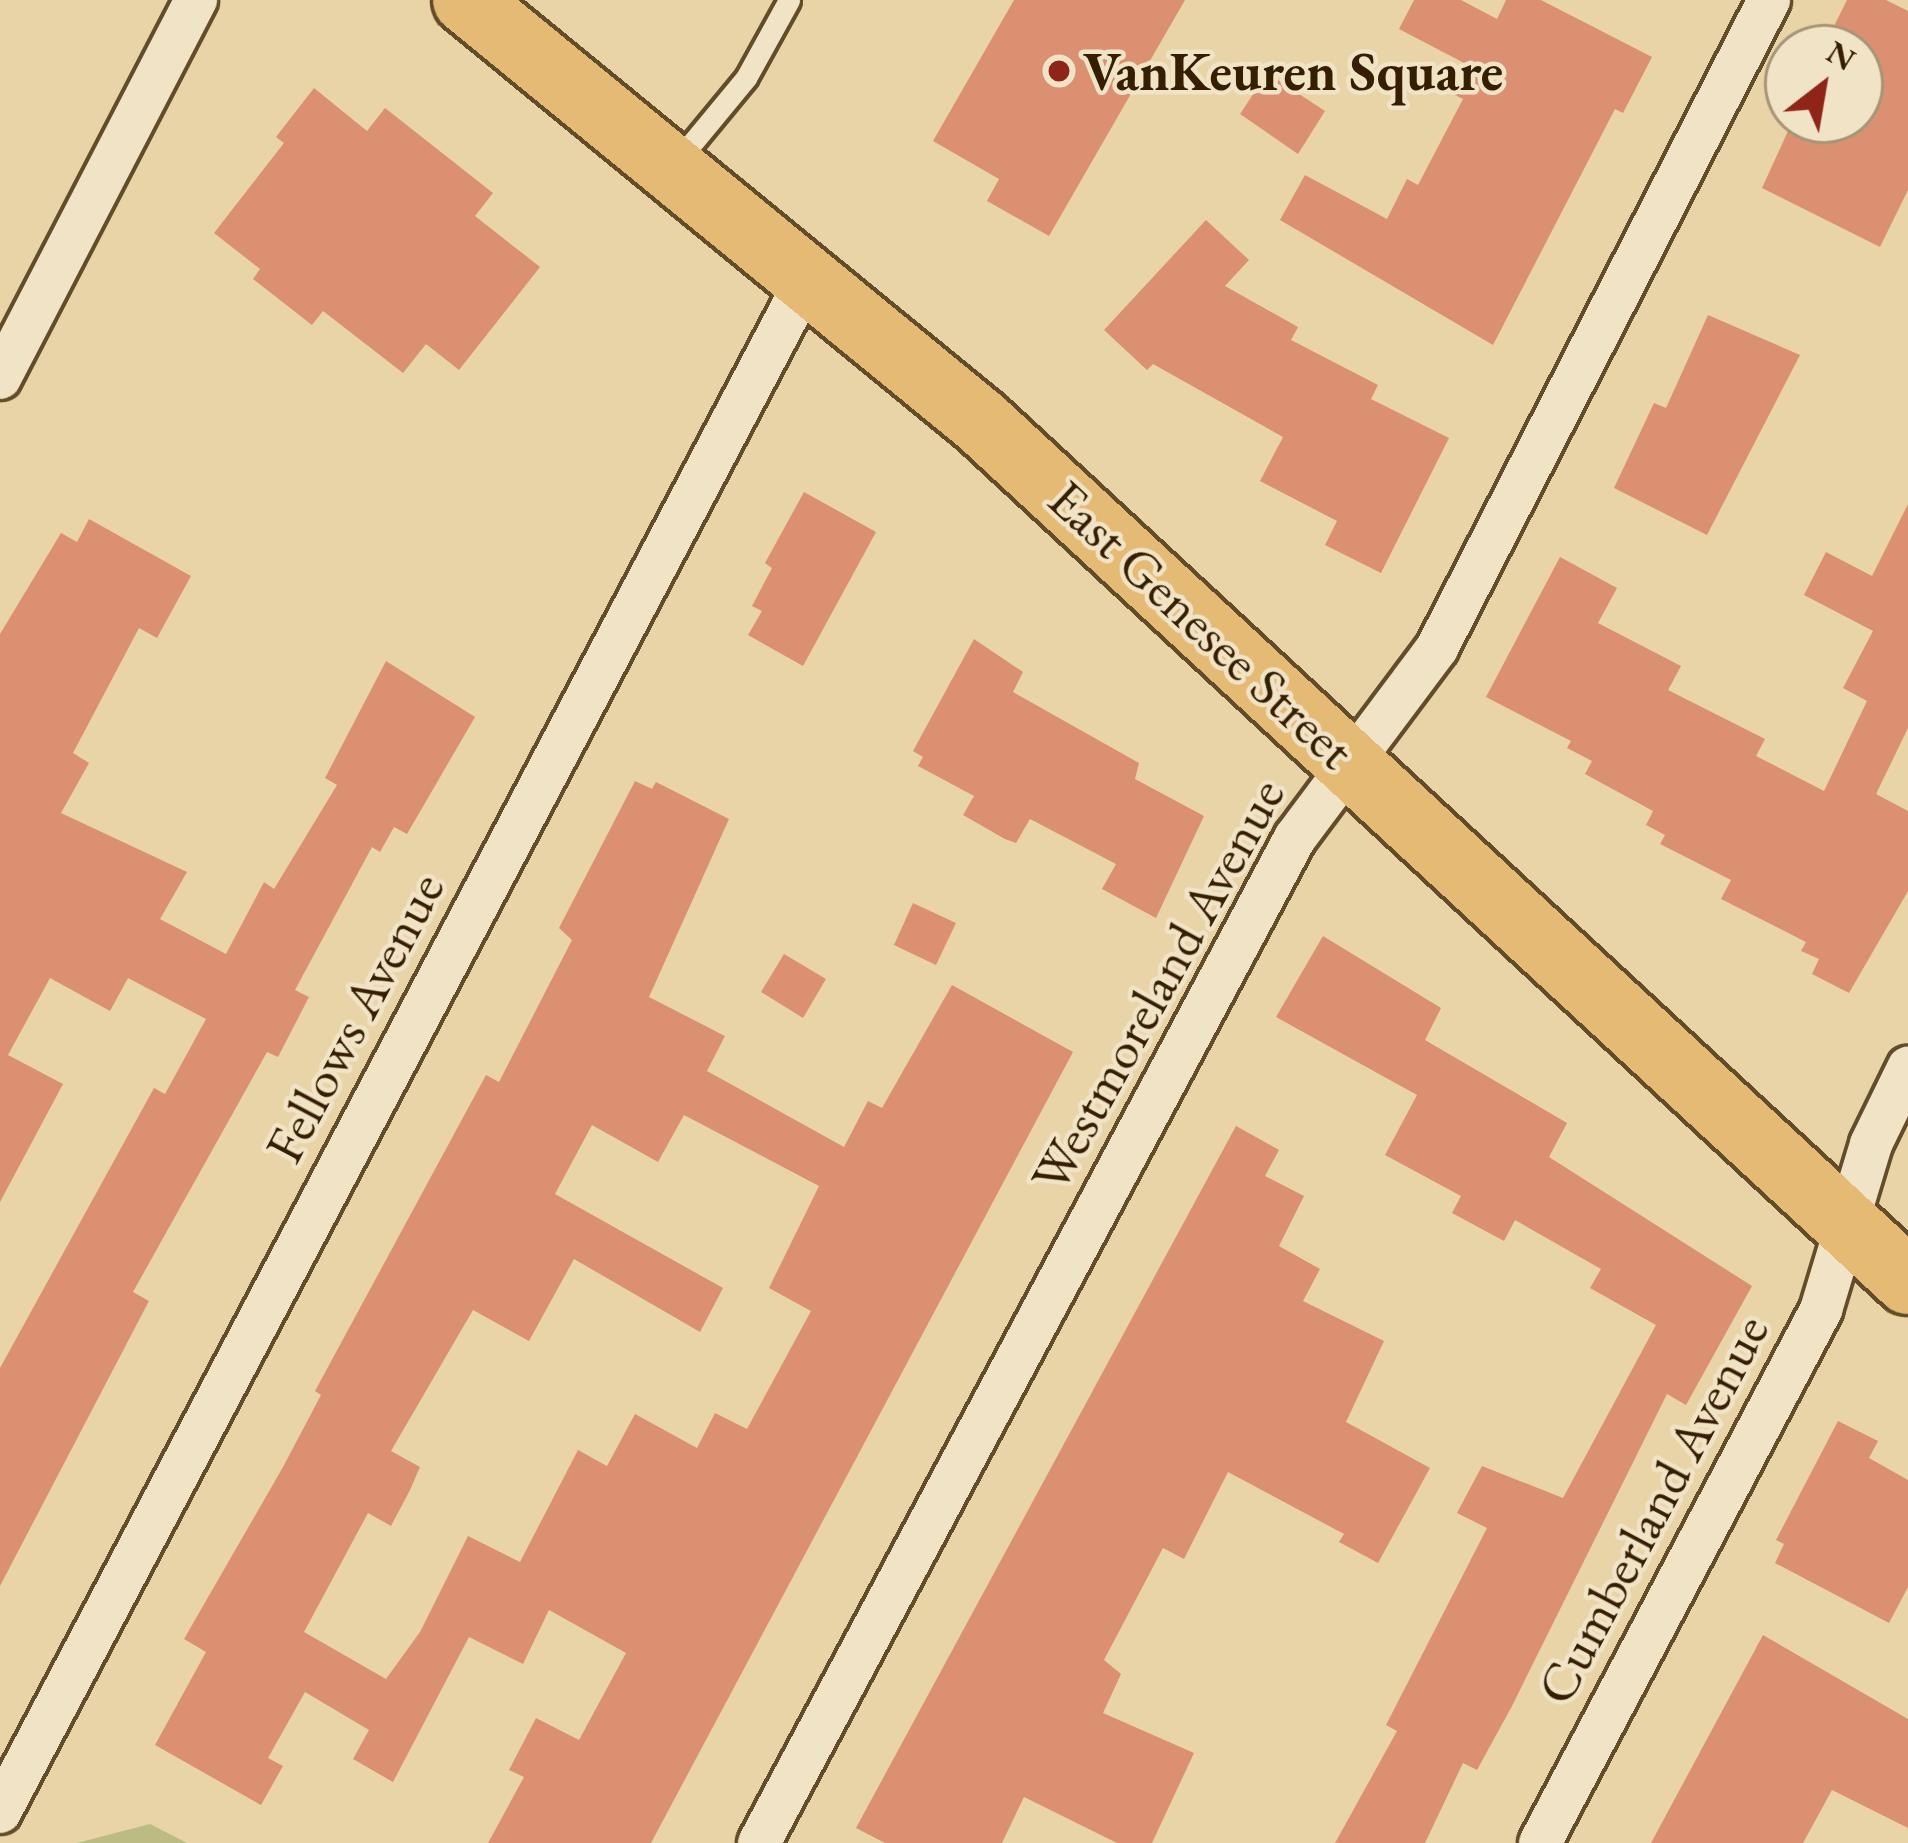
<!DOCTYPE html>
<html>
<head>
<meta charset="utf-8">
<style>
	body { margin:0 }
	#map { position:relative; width:1908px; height:1843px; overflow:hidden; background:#e9d4a7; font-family:"EB Garamond",serif }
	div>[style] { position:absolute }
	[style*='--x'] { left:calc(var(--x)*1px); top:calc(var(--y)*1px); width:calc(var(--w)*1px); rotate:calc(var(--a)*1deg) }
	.green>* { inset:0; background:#bbbb84 }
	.building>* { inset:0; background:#db9071 }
	.roads { filter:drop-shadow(3px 0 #624c2a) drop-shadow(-3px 0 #624c2a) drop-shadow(0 3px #624c2a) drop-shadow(0 -3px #624c2a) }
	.lane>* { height:21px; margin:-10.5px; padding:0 10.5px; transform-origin:10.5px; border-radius:10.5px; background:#f1e3c6 }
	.street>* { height:42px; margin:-21px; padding:0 21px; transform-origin:21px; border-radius:21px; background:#f1e3c6 }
	.primary>* { height:66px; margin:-33px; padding:0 33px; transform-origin:33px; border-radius:33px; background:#e4ba74 }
	.dots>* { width:33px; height:33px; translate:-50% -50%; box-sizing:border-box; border:6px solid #f1e3c6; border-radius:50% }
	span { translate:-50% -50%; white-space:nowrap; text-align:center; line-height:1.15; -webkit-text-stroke:9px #f1e3c6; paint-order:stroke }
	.poi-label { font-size:54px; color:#351f00; font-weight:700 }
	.left { translate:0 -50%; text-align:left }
	.street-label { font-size:54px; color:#351f00 }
	.north { position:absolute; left:1764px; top:24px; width:120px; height:120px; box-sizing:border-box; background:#f1e3c6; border:3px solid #a69577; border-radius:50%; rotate:31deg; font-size:33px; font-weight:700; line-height:48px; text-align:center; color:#351f00 }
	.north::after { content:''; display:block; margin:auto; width:42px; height:54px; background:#8f2418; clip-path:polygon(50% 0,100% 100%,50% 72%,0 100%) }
</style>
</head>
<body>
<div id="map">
	<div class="green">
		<div style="clip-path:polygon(150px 1824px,187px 1843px,77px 1843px)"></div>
	</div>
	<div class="building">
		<div style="clip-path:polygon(1014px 0,1185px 0,1049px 236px,987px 201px,999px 179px,933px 141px)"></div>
		<div style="clip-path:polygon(1414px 0,1461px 0,1497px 19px,1506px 0,1541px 0,1652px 57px,1623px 113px,1615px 109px,1493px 345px,1280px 220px,1305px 175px,1387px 219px,1407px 179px,1418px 185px,1463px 99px,1451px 93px,1466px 64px,1399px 29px)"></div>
		<div style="clip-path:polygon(1847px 0,1886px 0,1908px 11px,1908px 190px,1880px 247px,1762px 188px,1793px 120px,1860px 120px,1860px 48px,1830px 34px)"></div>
		<div style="clip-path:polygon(1267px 73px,1325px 111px,1298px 154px,1240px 114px)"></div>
		<div style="clip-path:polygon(314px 88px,367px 131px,385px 108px,493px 193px,475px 216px,540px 267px,459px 370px,426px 344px,403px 373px,323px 311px,312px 325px,253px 279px,260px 269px,214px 233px,284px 143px,276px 137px)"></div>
		<div style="clip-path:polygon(1206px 220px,1249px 260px,1225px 286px,1298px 327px,1291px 340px,1378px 385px,1371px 399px,1449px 438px,1381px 573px,1325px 545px,1337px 521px,1260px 481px,1283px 437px,1153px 364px,1147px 370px,1104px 330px)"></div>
		<div style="clip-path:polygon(1708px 315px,1800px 355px,1707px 535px,1614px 488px,1654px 403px,1666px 408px)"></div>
		<div style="clip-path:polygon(804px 492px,876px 532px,803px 666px,748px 635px,762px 611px,752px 606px,772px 568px,765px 563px)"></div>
		<div style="clip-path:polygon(1908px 504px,1908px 728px,1876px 794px,1908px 811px,1908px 891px,1849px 993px,1812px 974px,1819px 959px,1801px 951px,1806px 942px,1721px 899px,1731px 880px,1660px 844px,1665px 835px,1646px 825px,1653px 811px,1585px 774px,1592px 761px,1567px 748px,1571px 741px,1486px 697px,1560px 557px,1617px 588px,1598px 623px,1681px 666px,1668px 690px,1765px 739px,1756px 756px,1824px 791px,1867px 701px,1843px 688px,1873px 631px,1804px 595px,1826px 552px,1872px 576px)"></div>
		<div style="clip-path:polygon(89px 519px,191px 576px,157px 638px,139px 628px,73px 753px,89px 763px,61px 813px,187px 872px,160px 919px,226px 954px,264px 882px,274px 889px,337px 785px,325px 778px,386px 661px,475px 717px,407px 834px,394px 827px,380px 852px,372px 847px,295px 990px,309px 997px,278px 1057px,267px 1052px,133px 1292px,149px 1301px,0 1586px,0 1368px,154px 1088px,165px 1094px,206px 1019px,128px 978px,110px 1011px,50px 978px,8px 1055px,63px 1084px,0 1202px,0 634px,61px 533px,77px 542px)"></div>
		<div style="clip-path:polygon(974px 639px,1023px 672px,1013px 692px,1139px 763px,1135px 779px,1204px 816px,1156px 918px,1102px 889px,1116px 864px,1030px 819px,1016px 843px,1005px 839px,963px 815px,974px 796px,918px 766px,923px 757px,913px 751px)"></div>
		<div style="clip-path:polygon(evenodd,635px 781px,652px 789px,656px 782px,729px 819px,649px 997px,725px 1036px,707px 1071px,844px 1147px,868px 1101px,882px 1108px,952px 985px,1073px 1052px,651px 1843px,488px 1843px,524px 1777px,509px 1770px,536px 1718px,579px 1740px,626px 1653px,549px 1610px,523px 1664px,469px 1637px,393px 1782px,353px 1759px,369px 1730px,305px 1692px,268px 1758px,283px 1766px,261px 1805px,155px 1745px,206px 1652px,184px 1639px,283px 1467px,321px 1395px,315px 1391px,486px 1075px,499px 1082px,572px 940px,559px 928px,635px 781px,684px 1115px,819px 1186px,769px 1288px,811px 1311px,747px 1429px,715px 1413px,697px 1448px,635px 1414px,607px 1466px,578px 1450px,520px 1562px,468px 1536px,420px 1632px,386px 1679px,304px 1632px,368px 1513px,391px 1526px,410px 1490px,420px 1467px,391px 1451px,473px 1310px,529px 1341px,574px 1259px,700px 1332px,723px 1288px,555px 1194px,592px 1125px,658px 1162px,684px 1115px)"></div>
		<div style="clip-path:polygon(913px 903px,956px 923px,936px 965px,894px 945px)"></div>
		<div style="clip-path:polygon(1323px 936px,1441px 1008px,1425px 1040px,1567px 1123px,1549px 1157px,1752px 1286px,1686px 1405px,1667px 1394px,1512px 1706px,1477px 1770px,1463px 1763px,1425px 1843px,1335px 1843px,1397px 1731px,1386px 1725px,1487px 1528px,1457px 1513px,1482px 1466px,1563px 1498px,1656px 1325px,1590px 1288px,1601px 1269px,1515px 1220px,1504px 1241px,1452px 1213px,1461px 1196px,1385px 1155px,1417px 1095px,1276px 1017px)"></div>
		<div style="clip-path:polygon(784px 954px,826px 979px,803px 1018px,761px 992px)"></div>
		<div style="clip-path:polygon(1236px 1126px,1279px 1150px,1265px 1176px,1304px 1196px,1279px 1246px,1320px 1269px,1303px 1301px,1384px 1341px,1346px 1422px,1430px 1468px,1378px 1563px,1339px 1542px,1344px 1534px,1228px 1472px,1184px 1559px,1163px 1548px,1104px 1660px,1121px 1674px,1103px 1713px,1194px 1753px,1152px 1843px,1117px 1843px,1024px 1797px,1002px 1843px,885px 1843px,856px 1828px)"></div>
		<div style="clip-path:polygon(1838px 1421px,1878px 1441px,1869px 1458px,1908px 1480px,1908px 1587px,1889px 1623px,1775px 1563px,1784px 1544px,1776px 1540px)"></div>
		<div style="clip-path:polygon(1763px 1635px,1908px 1719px,1908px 1828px,1832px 1790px,1803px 1843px,1651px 1843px)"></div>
	</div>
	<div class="roads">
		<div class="lane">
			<div style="--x:674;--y:165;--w:113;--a:-50.4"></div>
			<div style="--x:746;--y:78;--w:89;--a:-61.1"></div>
		</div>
		<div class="street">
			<div style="--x:0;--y:378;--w:426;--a:-62.6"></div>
			<div style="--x:0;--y:1812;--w:1737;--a:-62.24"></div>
			<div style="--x:759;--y:1843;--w:1139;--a:-61.93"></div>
			<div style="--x:1295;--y:838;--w:237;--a:-53.2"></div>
			<div style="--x:1437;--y:648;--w:728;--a:-62.87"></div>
			<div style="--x:1540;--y:1843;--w:603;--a:-62.2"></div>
			<div style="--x:1821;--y:1310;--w:173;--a:-73.2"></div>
			<div style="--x:1871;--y:1144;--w:85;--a:-64"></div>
		</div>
		<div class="primary">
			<div style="--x:466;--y:0;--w:666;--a:39.33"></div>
			<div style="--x:981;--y:422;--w:1264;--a:42.82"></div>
		</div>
	</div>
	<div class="dots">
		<div style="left:1059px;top:71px;background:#8f2418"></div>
	</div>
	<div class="poi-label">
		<span class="left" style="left:1083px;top:71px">VanKeuren Square</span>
	</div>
	<div class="street-label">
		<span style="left:1202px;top:624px;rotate:43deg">East Genesee Street</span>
		<span style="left:1157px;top:985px;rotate:-61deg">Westmoreland Avenue</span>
		<span style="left:354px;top:1017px;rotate:-62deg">Fellows Avenue</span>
		<span style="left:1652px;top:1509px;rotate:-62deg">Cumberland Avenue</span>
	</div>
	<div class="north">N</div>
</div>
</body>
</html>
